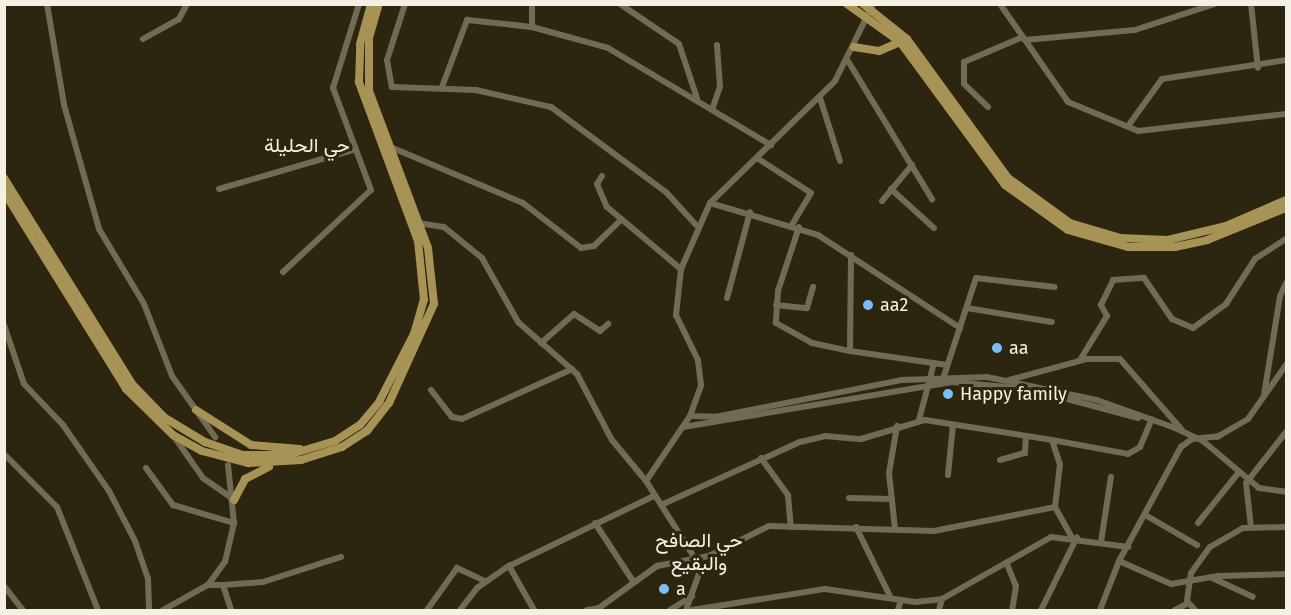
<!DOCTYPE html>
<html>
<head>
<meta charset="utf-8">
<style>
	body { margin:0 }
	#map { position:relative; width:1291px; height:615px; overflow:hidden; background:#2c2510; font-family:"Fira Sans",Vazirmatn,sans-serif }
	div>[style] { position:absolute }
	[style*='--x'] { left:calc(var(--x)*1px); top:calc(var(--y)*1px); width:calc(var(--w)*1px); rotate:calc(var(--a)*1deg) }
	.minor>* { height:6px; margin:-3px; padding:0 3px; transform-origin:3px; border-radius:3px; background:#726b54 }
	.major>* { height:8px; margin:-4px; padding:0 4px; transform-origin:4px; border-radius:4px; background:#a69355 }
	.dots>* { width:16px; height:16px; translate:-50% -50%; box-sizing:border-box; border:3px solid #2c2510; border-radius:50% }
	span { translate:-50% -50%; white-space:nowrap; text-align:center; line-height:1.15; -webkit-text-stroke:6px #2c2510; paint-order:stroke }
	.poi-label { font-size:18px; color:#f4f0e3 }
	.left { translate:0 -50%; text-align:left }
	.neighbourhood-label { font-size:20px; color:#f4f0e3 }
	.frame { position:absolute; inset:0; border:6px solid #f4f0e3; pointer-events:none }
</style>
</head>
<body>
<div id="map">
	<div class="minor">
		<div style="--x:47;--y:4;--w:102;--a:80.4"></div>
		<div style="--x:64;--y:105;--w:129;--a:74.2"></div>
		<div style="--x:99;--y:229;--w:87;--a:59"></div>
		<div style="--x:144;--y:304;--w:77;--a:68.7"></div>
		<div style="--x:172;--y:376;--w:75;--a:54.8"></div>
		<div style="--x:405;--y:4;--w:59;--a:107.8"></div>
		<div style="--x:387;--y:60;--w:27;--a:80"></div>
		<div style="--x:392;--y:87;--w:84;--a:2"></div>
		<div style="--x:476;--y:90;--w:77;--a:12.8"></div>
		<div style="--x:551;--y:107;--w:143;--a:36.5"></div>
		<div style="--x:666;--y:192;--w:45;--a:47.7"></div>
		<div style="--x:620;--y:4;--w:71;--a:34.1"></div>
		<div style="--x:679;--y:44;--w:57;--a:71.6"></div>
		<div style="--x:1000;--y:4;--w:119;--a:55.2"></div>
		<div style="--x:1068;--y:102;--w:76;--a:22.5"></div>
		<div style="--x:1138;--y:131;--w:149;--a:-6.6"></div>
		<div style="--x:1251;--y:4;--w:64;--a:83.8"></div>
		<div style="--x:532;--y:27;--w:23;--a:-90"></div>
		<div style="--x:143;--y:39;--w:41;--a:-29.1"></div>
		<div style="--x:179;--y:19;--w:17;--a:-62"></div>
		<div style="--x:1025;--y:40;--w:110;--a:-5.2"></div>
		<div style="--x:1135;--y:30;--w:83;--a:-18.2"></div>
		<div style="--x:848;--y:61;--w:162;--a:58.7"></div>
		<div style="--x:442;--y:87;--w:72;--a:-69.5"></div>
		<div style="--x:467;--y:20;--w:65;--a:6.1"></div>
		<div style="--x:532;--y:27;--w:79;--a:15.4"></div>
		<div style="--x:608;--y:48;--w:190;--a:30.8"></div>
		<div style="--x:820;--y:98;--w:66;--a:72.4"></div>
		<div style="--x:713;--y:107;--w:21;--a:-71"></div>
		<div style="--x:720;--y:87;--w:42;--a:-94.1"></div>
		<div style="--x:988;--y:107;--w:33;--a:-136"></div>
		<div style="--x:964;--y:84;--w:22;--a:-90"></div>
		<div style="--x:964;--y:62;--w:64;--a:-23"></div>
		<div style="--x:1128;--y:126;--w:58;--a:-54.1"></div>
		<div style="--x:1162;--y:79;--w:125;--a:-8.7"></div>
		<div style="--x:388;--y:146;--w:147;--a:22.9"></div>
		<div style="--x:523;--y:203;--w:73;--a:37.8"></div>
		<div style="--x:581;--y:248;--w:13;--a:-9"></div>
		<div style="--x:594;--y:246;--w:35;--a:-44"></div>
		<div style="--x:757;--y:158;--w:64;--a:32.9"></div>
		<div style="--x:811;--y:193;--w:37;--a:121"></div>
		<div style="--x:602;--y:176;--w:9;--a:122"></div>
		<div style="--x:597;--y:184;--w:25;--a:67"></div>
		<div style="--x:607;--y:207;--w:97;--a:40"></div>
		<div style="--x:219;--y:189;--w:140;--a:-16.2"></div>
		<div style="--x:891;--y:189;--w:58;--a:42.2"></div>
		<div style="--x:882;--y:201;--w:47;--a:-50.2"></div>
		<div style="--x:710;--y:203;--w:113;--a:16.5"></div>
		<div style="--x:818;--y:235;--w:170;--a:33.2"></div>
		<div style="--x:418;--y:223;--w:26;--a:9"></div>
		<div style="--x:444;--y:227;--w:49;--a:39.2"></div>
		<div style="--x:482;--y:258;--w:73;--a:60.6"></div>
		<div style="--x:518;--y:322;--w:79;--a:41.4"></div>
		<div style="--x:577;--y:374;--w:75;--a:62.1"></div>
		<div style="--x:612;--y:440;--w:53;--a:50.3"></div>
		<div style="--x:799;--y:227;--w:67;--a:108.2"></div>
		<div style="--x:778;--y:291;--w:32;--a:94"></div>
		<div style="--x:776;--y:323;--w:41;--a:29.1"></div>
		<div style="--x:812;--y:343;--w:39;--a:12"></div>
		<div style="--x:851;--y:255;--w:96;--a:90.6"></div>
		<div style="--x:850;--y:351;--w:98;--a:8.2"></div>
		<div style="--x:283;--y:272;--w:120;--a:-43"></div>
		<div style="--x:371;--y:190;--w:109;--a:-110.4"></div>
		<div style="--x:333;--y:88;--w:88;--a:-72.8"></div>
		<div style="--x:727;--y:298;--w:89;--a:-75"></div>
		<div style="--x:776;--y:305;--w:31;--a:6"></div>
		<div style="--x:807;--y:308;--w:22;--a:-74"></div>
		<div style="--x:967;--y:308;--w:86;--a:9.4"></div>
		<div style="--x:4;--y:325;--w:62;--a:71.3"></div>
		<div style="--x:24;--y:384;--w:57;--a:46.4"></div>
		<div style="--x:63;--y:425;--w:80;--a:55.1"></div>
		<div style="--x:109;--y:491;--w:56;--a:62.5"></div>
		<div style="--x:135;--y:541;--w:39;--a:71"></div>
		<div style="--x:148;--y:578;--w:32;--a:88"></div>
		<div style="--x:541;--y:343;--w:44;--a:-41.3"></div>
		<div style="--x:574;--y:314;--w:31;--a:33"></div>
		<div style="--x:600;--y:331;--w:11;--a:-41"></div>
		<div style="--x:1080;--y:360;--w:52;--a:-58.5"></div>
		<div style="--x:1107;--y:316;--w:13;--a:-119"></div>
		<div style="--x:1101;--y:305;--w:28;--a:-64"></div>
		<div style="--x:1113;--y:280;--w:31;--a:-4"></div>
		<div style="--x:1144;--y:278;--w:50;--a:55.7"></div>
		<div style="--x:1172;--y:319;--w:23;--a:23"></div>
		<div style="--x:1193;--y:328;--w:41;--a:-36"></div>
		<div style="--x:1226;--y:304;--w:54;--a:-57.2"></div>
		<div style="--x:1255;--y:259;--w:37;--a:-33"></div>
		<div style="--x:943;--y:379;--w:106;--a:-71.9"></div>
		<div style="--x:976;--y:278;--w:79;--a:6.6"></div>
		<div style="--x:1009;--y:380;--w:81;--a:-15.1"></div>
		<div style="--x:1087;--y:359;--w:33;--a:0"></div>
		<div style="--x:1120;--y:359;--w:94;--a:48.9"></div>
		<div style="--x:431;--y:390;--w:34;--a:52"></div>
		<div style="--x:452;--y:417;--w:10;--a:11"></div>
		<div style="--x:462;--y:419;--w:121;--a:-24.4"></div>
		<div style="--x:1264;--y:395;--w:100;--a:-80.8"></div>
		<div style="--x:1280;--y:296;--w:14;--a:-65"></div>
		<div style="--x:690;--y:416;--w:25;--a:2"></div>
		<div style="--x:715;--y:417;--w:191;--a:-11.2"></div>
		<div style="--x:902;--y:380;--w:85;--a:-2"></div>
		<div style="--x:987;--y:377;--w:112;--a:11.8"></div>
		<div style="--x:1097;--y:400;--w:83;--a:19.7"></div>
		<div style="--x:1175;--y:428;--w:31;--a:25"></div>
		<div style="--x:1203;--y:441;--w:73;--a:40"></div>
		<div style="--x:1259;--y:488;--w:27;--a:8"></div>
		<div style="--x:919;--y:420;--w:59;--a:-75.3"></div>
		<div style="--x:683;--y:427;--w:273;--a:-9.5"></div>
		<div style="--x:952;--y:382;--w:78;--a:5.1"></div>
		<div style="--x:1030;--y:389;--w:112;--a:15"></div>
		<div style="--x:1217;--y:437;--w:36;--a:-30"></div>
		<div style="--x:1248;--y:419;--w:66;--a:-54.9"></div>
		<div style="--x:175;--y:438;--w:49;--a:55"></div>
		<div style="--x:203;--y:478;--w:35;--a:35"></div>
		<div style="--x:1052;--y:440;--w:77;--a:10.4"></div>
		<div style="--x:1128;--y:454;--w:14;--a:-30"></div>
		<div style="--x:1140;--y:447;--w:30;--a:-67"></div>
		<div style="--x:4;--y:454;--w:75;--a:45"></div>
		<div style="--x:57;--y:507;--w:111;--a:68.3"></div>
		<div style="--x:761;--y:458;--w:46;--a:53.9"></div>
		<div style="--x:788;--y:495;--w:32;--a:85"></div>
		<div style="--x:1000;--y:460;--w:26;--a:-16"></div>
		<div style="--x:1025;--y:453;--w:17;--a:-87"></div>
		<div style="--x:146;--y:468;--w:46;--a:53.9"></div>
		<div style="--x:173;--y:505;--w:64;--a:16.4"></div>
		<div style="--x:948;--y:475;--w:50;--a:-84.3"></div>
		<div style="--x:849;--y:498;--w:43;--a:1.3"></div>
		<div style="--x:661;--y:505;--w:153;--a:-24.4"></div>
		<div style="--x:800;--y:442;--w:26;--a:-13"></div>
		<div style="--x:825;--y:436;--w:36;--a:5"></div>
		<div style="--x:861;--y:439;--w:67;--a:-16.5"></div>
		<div style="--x:925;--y:420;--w:129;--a:8.9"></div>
		<div style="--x:1052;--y:440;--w:25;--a:72"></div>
		<div style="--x:1060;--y:464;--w:43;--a:96.6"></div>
		<div style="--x:1147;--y:516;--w:58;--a:30.1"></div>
		<div style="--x:595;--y:523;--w:69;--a:56.8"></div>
		<div style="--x:1198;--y:523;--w:65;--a:-51.2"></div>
		<div style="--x:856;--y:527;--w:77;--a:63.8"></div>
		<div style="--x:1251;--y:527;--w:44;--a:-96.5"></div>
		<div style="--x:1246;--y:483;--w:65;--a:-51.9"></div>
		<div style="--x:895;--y:529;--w:56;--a:-96.1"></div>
		<div style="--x:889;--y:473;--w:48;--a:-80.3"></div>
		<div style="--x:1101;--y:542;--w:66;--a:-81.3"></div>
		<div style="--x:1119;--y:561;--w:57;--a:23.9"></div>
		<div style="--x:1171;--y:584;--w:48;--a:-9.7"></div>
		<div style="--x:1218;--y:576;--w:68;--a:-1.7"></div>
		<div style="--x:1007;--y:564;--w:24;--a:68"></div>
		<div style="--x:1016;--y:586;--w:24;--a:99"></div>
		<div style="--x:509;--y:566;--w:51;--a:60.4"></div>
		<div style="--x:1210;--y:577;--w:47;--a:24.9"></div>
		<div style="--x:208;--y:585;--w:15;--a:0"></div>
		<div style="--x:223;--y:585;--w:26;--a:72"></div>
		<div style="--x:223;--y:585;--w:40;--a:-4.3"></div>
		<div style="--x:263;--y:582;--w:82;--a:-17.8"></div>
		<div style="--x:4;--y:586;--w:31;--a:52"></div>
		<div style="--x:163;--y:610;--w:51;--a:-29.1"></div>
		<div style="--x:208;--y:585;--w:29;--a:-54"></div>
		<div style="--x:225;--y:562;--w:40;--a:-77"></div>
		<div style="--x:234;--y:523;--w:58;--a:-95.9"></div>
		<div style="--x:427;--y:610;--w:52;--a:-54.5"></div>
		<div style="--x:457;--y:568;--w:31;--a:25"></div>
		<div style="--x:460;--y:610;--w:28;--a:-52"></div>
		<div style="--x:477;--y:588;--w:39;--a:-35"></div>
		<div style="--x:509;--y:566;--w:161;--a:-25.8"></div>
		<div style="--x:587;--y:610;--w:12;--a:-9"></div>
		<div style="--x:599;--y:608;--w:72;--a:-35.9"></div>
		<div style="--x:657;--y:566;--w:53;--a:-10.9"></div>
		<div style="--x:709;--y:556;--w:67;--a:-26.6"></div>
		<div style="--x:769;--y:526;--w:165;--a:1.7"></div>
		<div style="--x:934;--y:531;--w:123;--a:-11.2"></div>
		<div style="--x:1055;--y:507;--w:33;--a:61"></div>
		<div style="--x:670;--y:610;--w:26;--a:-32"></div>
		<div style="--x:686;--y:610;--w:45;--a:-70.3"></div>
		<div style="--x:701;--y:568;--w:103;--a:-122.3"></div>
		<div style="--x:646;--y:481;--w:78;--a:-55.9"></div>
		<div style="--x:690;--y:416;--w:33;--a:-70"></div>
		<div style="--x:701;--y:385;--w:25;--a:-97"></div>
		<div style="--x:698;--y:360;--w:50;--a:-116.1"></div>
		<div style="--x:676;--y:315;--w:46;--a:-83.8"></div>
		<div style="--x:681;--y:269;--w:72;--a:-66.3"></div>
		<div style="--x:710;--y:203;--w:175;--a:-44.3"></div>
		<div style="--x:835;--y:81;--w:86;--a:-63.7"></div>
		<div style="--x:692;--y:610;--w:135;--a:-9"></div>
		<div style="--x:825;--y:589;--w:91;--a:8.2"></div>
		<div style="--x:915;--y:602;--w:27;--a:-6"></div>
		<div style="--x:942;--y:599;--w:125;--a:-29.6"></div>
		<div style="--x:1051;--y:537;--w:78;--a:7.4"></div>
		<div style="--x:898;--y:610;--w:10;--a:-73"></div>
		<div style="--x:939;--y:610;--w:11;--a:-75"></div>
		<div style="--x:1041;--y:610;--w:81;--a:-63.7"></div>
		<div style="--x:1100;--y:610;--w:53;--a:-68.8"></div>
		<div style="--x:1119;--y:561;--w:130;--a:-61.5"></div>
		<div style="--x:1181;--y:447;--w:14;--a:-36"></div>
		<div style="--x:1192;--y:439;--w:27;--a:-6"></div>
		<div style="--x:1175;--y:610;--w:13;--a:-27"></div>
		<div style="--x:1195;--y:610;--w:12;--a:-132"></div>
		<div style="--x:1187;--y:601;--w:28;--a:-82"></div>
		<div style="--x:1191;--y:573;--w:32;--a:-54"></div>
		<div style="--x:1210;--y:547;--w:38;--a:-30"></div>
		<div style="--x:1243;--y:528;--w:43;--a:-1.3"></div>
	</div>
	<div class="major">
		<div style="--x:847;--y:4;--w:65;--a:35.6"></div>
		<div style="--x:900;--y:42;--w:177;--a:53.7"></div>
		<div style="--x:1005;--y:185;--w:77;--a:35.5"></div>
		<div style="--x:1068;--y:230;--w:62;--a:15.8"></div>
		<div style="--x:1128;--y:247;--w:47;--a:0"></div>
		<div style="--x:1175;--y:247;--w:33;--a:-12"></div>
		<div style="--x:1207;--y:240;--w:85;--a:-22.1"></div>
		<div style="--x:863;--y:4;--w:56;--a:38.5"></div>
		<div style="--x:907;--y:39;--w:172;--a:54"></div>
		<div style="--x:1008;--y:178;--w:77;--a:36"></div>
		<div style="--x:1070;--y:223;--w:52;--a:16.7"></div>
		<div style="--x:1120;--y:238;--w:48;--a:2.4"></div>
		<div style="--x:1168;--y:240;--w:60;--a:-13.6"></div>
		<div style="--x:1226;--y:226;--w:65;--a:-23.4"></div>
		<div style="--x:854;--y:47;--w:25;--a:9"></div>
		<div style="--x:879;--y:51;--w:23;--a:-23"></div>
		<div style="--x:4;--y:178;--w:243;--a:58.1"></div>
		<div style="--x:132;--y:384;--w:47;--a:45.9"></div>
		<div style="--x:165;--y:418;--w:47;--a:31"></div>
		<div style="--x:205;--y:442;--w:39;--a:19"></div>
		<div style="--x:242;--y:455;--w:46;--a:0"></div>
		<div style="--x:288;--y:455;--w:49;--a:-16.6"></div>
		<div style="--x:335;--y:441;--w:30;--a:-33"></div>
		<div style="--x:360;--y:425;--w:30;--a:-50"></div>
		<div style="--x:379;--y:402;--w:76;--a:-62.8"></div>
		<div style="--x:414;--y:334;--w:35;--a:-74"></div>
		<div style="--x:424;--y:300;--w:59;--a:-95.8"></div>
		<div style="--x:418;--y:241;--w:170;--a:-110.4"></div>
		<div style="--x:359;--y:82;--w:38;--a:-88"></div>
		<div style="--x:360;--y:44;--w:41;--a:-74.6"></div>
		<div style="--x:4;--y:192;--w:232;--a:58.2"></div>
		<div style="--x:126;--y:389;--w:66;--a:44.4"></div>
		<div style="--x:173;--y:435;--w:33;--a:29"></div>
		<div style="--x:202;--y:451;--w:48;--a:14.6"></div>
		<div style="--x:248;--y:463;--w:53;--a:-3.2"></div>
		<div style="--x:301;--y:460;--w:43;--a:-17.6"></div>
		<div style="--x:342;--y:447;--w:30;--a:-33"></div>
		<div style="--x:367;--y:431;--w:36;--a:-52"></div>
		<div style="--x:389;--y:403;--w:109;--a:-65.6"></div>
		<div style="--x:434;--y:304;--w:56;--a:-96.1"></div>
		<div style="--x:428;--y:248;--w:168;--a:-110.6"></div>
		<div style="--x:369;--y:91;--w:53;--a:-90"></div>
		<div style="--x:369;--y:38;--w:35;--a:-74"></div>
		<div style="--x:196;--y:410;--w:65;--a:32.5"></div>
		<div style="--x:251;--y:445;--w:49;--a:4.7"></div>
		<div style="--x:234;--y:500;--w:24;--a:-62"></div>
		<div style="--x:245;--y:479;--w:27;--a:-27"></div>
	</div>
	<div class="dots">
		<div style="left:868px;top:305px;background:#76c0f7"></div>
		<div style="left:997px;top:348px;background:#76c0f7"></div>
		<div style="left:948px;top:394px;background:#76c0f7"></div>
		<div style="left:664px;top:589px;background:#76c0f7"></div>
	</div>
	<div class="poi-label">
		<span class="left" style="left:880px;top:305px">aa2</span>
		<span class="left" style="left:1009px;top:348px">aa</span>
		<span class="left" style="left:960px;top:394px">Happy family</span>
		<span class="left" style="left:676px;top:589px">a</span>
	</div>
	<div class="neighbourhood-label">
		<span style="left:307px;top:145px">حي الحليلة</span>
		<span style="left:699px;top:552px">حي الصافح<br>والبقيع</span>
	</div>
	<div class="frame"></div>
</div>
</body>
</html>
